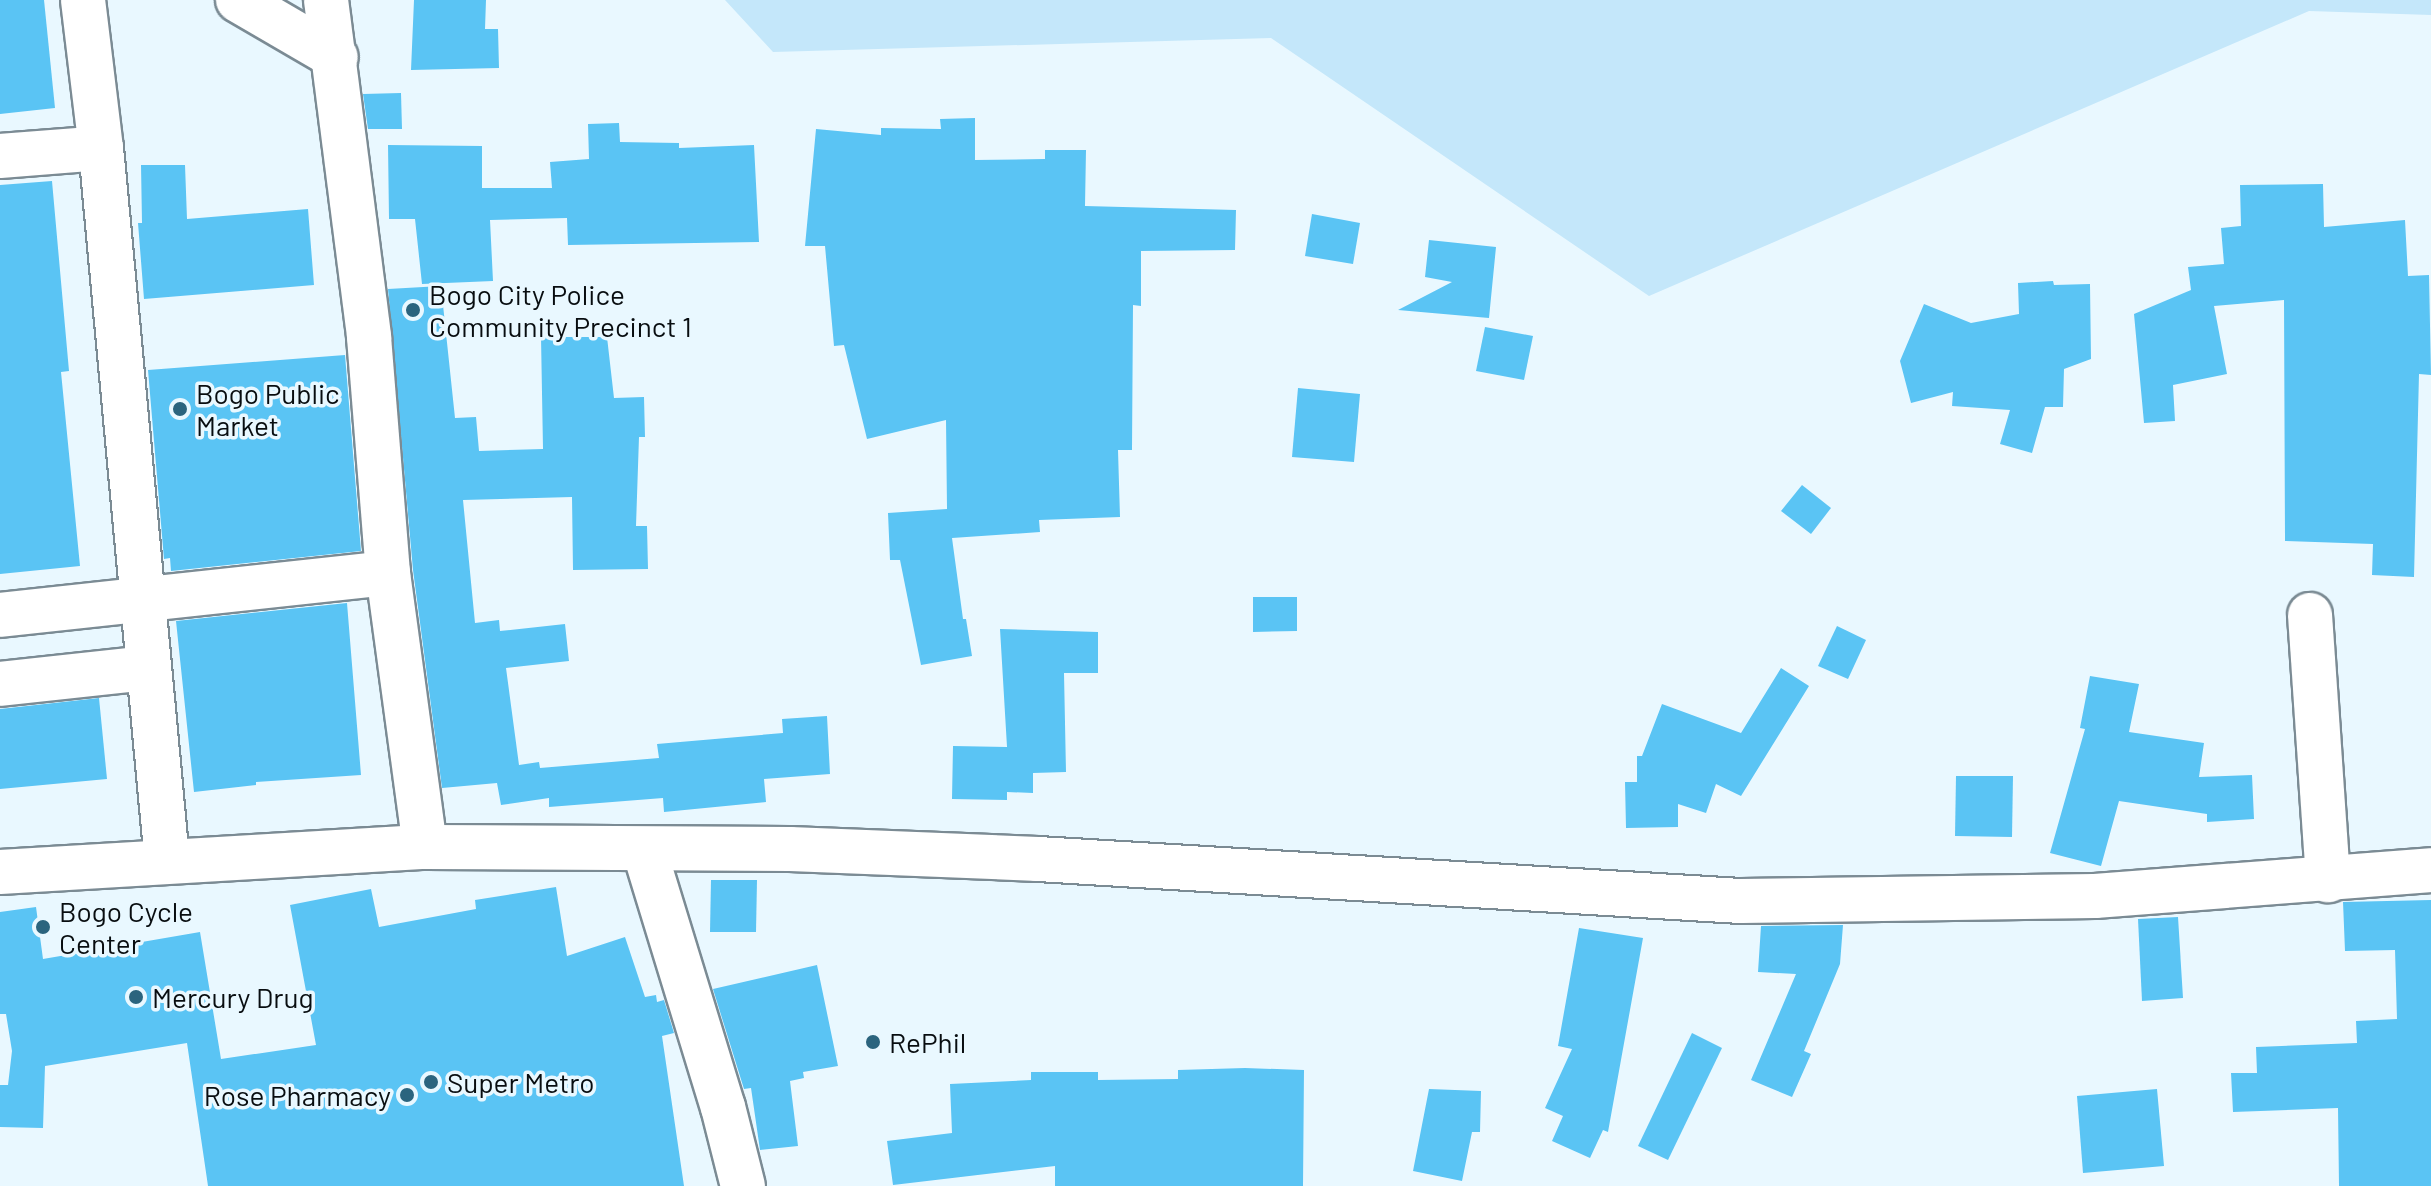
<!DOCTYPE html>
<html>
<head>
<meta charset="utf-8">
<style>
	body { margin:0 }
	#map { position:relative; width:2431px; height:1186px; overflow:hidden; background:#e9f8ff; font-family:Barlow,sans-serif }
	div>[style] { position:absolute }
	[style*='--x'] { left:calc(var(--x)*1px); top:calc(var(--y)*1px); width:calc(var(--w)*1px); rotate:calc(var(--a)*1deg) }
	.green>* { inset:0; background:#c4e7fa }
	.building>* { inset:0; background:#5ac4f4 }
	.roads { filter:drop-shadow(2px 0 #7b8b94) drop-shadow(-2px 0 #7b8b94) drop-shadow(0 2px #7b8b94) drop-shadow(0 -2px #7b8b94) }
	.minor>* { height:44px; margin:-22px; padding:0 22px; transform-origin:22px; border-radius:22px; background:#fff }
	.dots>* { width:22px; height:22px; translate:-50% -50%; box-sizing:border-box; border:4px solid #e9f8ff; border-radius:50% }
	span { translate:-50% -50%; white-space:nowrap; text-align:center; line-height:1.15; -webkit-text-stroke:7px #e9f8ff; paint-order:stroke }
	.poi-label { font-size:28px; color:#080d10 }
	.left { translate:0 -50%; text-align:left }
	.right { translate:-100% -50%; text-align:right }
</style>
</head>
<body>
<div id="map">
	<div class="green">
		<div style="clip-path:polygon(725px 0,2431px 0,2431px 15px,2309px 11px,1649px 296px,1271px 38px,773px 52px)"></div>
	</div>
	<div class="building">
		<div style="clip-path:polygon(0 0,44px 0,55px 108px,0 114px)"></div>
		<div style="clip-path:polygon(414px 0,486px 0,485px 29px,498px 29px,499px 68px,411px 70px)"></div>
		<div style="clip-path:polygon(401px 93px,402px 129px,368px 129px,363px 94px)"></div>
		<div style="clip-path:polygon(975px 118px,975px 160px,1045px 159px,1045px 150px,1086px 150px,1085px 206px,1236px 210px,1235px 250px,1141px 251px,1141px 306px,1133px 305px,1132px 450px,1118px 450px,1120px 517px,1039px 520px,1040px 532px,952px 538px,963px 619px,966px 619px,972px 656px,921px 665px,900px 560px,890px 560px,888px 513px,947px 509px,946px 420px,867px 439px,844px 345px,834px 346px,825px 246px,805px 246px,816px 129px,881px 135px,881px 128px,941px 129px,940px 119px)"></div>
		<div style="clip-path:polygon(619px 123px,620px 142px,679px 143px,679px 148px,754px 145px,759px 242px,568px 245px,567px 218px,490px 220px,493px 281px,422px 284px,415px 219px,389px 219px,388px 145px,482px 146px,482px 188px,552px 188px,550px 162px,589px 159px,588px 124px)"></div>
		<div style="clip-path:polygon(141px 165px,185px 165px,187px 219px,308px 209px,314px 285px,144px 299px,138px 223px,142px 223px)"></div>
		<div style="clip-path:polygon(52px 181px,69px 371px,61px 372px,80px 566px,0 574px,0 185px)"></div>
		<div style="clip-path:polygon(2323px 184px,2324px 227px,2405px 220px,2408px 276px,2429px 275px,2431px 375px,2419px 374px,2414px 577px,2372px 575px,2373px 544px,2285px 541px,2284px 300px,2214px 306px,2227px 374px,2173px 385px,2175px 421px,2144px 423px,2134px 314px,2191px 290px,2188px 267px,2224px 264px,2221px 228px,2241px 226px,2240px 185px)"></div>
		<div style="clip-path:polygon(1312px 214px,1360px 223px,1353px 264px,1305px 256px)"></div>
		<div style="clip-path:polygon(1429px 240px,1496px 247px,1489px 318px,1398px 310px,1452px 282px,1425px 277px)"></div>
		<div style="clip-path:polygon(2053px 281px,2054px 285px,2090px 284px,2091px 359px,2064px 369px,2063px 407px,2045px 407px,2032px 453px,2000px 444px,2010px 410px,1952px 406px,1953px 392px,1911px 403px,1900px 361px,1924px 304px,1971px 323px,2019px 314px,2018px 283px)"></div>
		<div style="clip-path:polygon(441px 286px,455px 418px,476px 417px,479px 451px,543px 449px,541px 337px,607px 337px,614px 398px,644px 397px,645px 437px,639px 437px,636px 526px,647px 526px,648px 569px,573px 570px,572px 497px,463px 500px,475px 623px,499px 620px,500px 631px,565px 624px,569px 661px,506px 668px,519px 765px,539px 762px,540px 768px,659px 758px,657px 744px,783px 733px,782px 719px,827px 716px,830px 774px,764px 779px,766px 802px,664px 812px,663px 798px,549px 807px,549px 798px,501px 805px,497px 783px,442px 788px,413px 570px,388px 289px)"></div>
		<div style="clip-path:polygon(1485px 327px,1533px 336px,1524px 380px,1476px 371px)"></div>
		<div style="clip-path:polygon(345px 355px,361px 551px,171px 571px,170px 558px,164px 559px,148px 370px)"></div>
		<div style="clip-path:polygon(1298px 388px,1360px 394px,1354px 462px,1292px 457px)"></div>
		<div style="clip-path:polygon(1802px 485px,1831px 508px,1811px 534px,1781px 511px)"></div>
		<div style="clip-path:polygon(1253px 597px,1297px 597px,1297px 631px,1253px 632px)"></div>
		<div style="clip-path:polygon(347px 603px,361px 775px,256px 782px,256px 785px,194px 792px,176px 621px)"></div>
		<div style="clip-path:polygon(1837px 626px,1866px 640px,1848px 679px,1818px 666px)"></div>
		<div style="clip-path:polygon(1000px 629px,1098px 632px,1098px 673px,1064px 673px,1066px 772px,1033px 773px,1033px 793px,1007px 792px,1007px 800px,952px 799px,953px 746px,1007px 747px)"></div>
		<div style="clip-path:polygon(1781px 668px,1809px 686px,1741px 796px,1716px 784px,1706px 813px,1678px 804px,1678px 827px,1626px 828px,1625px 782px,1637px 782px,1637px 756px,1642px 756px,1662px 704px,1741px 733px)"></div>
		<div style="clip-path:polygon(2090px 676px,2139px 684px,2129px 732px,2204px 743px,2199px 777px,2252px 775px,2254px 819px,2207px 822px,2207px 814px,2119px 801px,2101px 866px,2050px 853px,2085px 729px,2080px 728px)"></div>
		<div style="clip-path:polygon(99px 698px,107px 779px,0 789px,0 709px)"></div>
		<div style="clip-path:polygon(1956px 776px,2013px 776px,2012px 837px,1955px 836px)"></div>
		<div style="clip-path:polygon(711px 880px,757px 880px,756px 932px,710px 932px)"></div>
		<div style="clip-path:polygon(556px 887px,567px 956px,625px 937px,645px 997px,656px 995px,657px 1002px,664px 1000px,674px 1033px,662px 1036px,684px 1186px,208px 1186px,187px 1043px,45px 1066px,43px 1128px,0 1127px,0 1085px,8px 1085px,12px 1051px,6px 1014px,0 1014px,0 912px,36px 907px,43px 959px,200px 932px,221px 1059px,316px 1045px,290px 905px,371px 889px,379px 927px,476px 909px,475px 900px)"></div>
		<div style="clip-path:polygon(2431px 900px,2431px 1186px,2339px 1186px,2338px 1108px,2233px 1112px,2231px 1073px,2257px 1073px,2256px 1047px,2357px 1043px,2356px 1021px,2397px 1019px,2395px 950px,2345px 951px,2343px 902px)"></div>
		<div style="clip-path:polygon(2178px 917px,2183px 998px,2142px 1001px,2138px 919px)"></div>
		<div style="clip-path:polygon(1843px 925px,1840px 964px,1804px 1051px,1811px 1054px,1792px 1097px,1751px 1080px,1796px 974px,1758px 972px,1761px 926px)"></div>
		<div style="clip-path:polygon(1579px 928px,1643px 938px,1608px 1132px,1603px 1130px,1590px 1158px,1552px 1141px,1563px 1116px,1545px 1108px,1572px 1049px,1558px 1046px)"></div>
		<div style="clip-path:polygon(817px 965px,838px 1066px,803px 1072px,804px 1078px,790px 1081px,798px 1146px,760px 1150px,751px 1088px,744px 1089px,713px 989px)"></div>
		<div style="clip-path:polygon(1692px 1033px,1722px 1048px,1668px 1160px,1638px 1146px)"></div>
		<div style="clip-path:polygon(1245px 1068px,1304px 1070px,1303px 1186px,1055px 1186px,1055px 1166px,893px 1185px,887px 1141px,952px 1133px,950px 1084px,1031px 1080px,1031px 1072px,1098px 1072px,1098px 1080px,1178px 1079px,1178px 1070px)"></div>
		<div style="clip-path:polygon(1429px 1089px,1481px 1091px,1480px 1132px,1472px 1132px,1462px 1181px,1413px 1171px)"></div>
		<div style="clip-path:polygon(2157px 1089px,2164px 1166px,2083px 1173px,2077px 1096px)"></div>
	</div>
	<div class="roads">
		<div class="minor">
			<div style="--x:83;--y:0;--w:149;--a:83.1"></div>
			<div style="--x:238;--y:0;--w:113;--a:30.2"></div>
			<div style="--x:326;--y:0;--w:340;--a:82.7"></div>
			<div style="--x:369;--y:337;--w:237;--a:85.4"></div>
			<div style="--x:388;--y:573;--w:276;--a:82.3"></div>
			<div style="--x:0;--y:156;--w:101;--a:-4.5"></div>
			<div style="--x:101;--y:148;--w:716;--a:84.71"></div>
			<div style="--x:0;--y:615;--w:390;--a:-6.2"></div>
			<div style="--x:2310;--y:615;--w:266;--a:86.1"></div>
			<div style="--x:0;--y:684;--w:148;--a:-6.2"></div>
			<div style="--x:644;--y:849;--w:270;--a:73"></div>
			<div style="--x:723;--y:1107;--w:81;--a:75.8"></div>
			<div style="--x:0;--y:872;--w:426;--a:-3.4"></div>
			<div style="--x:425;--y:847;--w:365;--a:0.3"></div>
			<div style="--x:790;--y:849;--w:248;--a:2.3"></div>
			<div style="--x:1038;--y:859;--w:704;--a:3.42"></div>
			<div style="--x:1741;--y:901;--w:354;--a:-0.8"></div>
			<div style="--x:2095;--y:896;--w:337;--a:-4.4"></div>
		</div>
	</div>
	<div class="dots">
		<div style="left:413px;top:310px;background:#2b647e"></div>
		<div style="left:180px;top:409px;background:#2b647e"></div>
		<div style="left:43px;top:927px;background:#2b647e"></div>
		<div style="left:136px;top:997px;background:#2b647e"></div>
		<div style="left:873px;top:1042px;background:#2b647e"></div>
		<div style="left:431px;top:1082px;background:#2b647e"></div>
		<div style="left:407px;top:1095px;background:#2b647e"></div>
	</div>
	<div class="poi-label">
		<span class="left" style="left:429px;top:310px">Bogo City Police<br>Community Precinct 1</span>
		<span class="left" style="left:196px;top:409px">Bogo Public<br>Market</span>
		<span class="left" style="left:59px;top:927px">Bogo Cycle<br>Center</span>
		<span class="left" style="left:152px;top:997px">Mercury Drug</span>
		<span class="left" style="left:889px;top:1042px">RePhil</span>
		<span class="left" style="left:447px;top:1082px">Super Metro</span>
		<span class="right" style="left:391px;top:1095px">Rose Pharmacy</span>
	</div>
</div>
</body>
</html>
